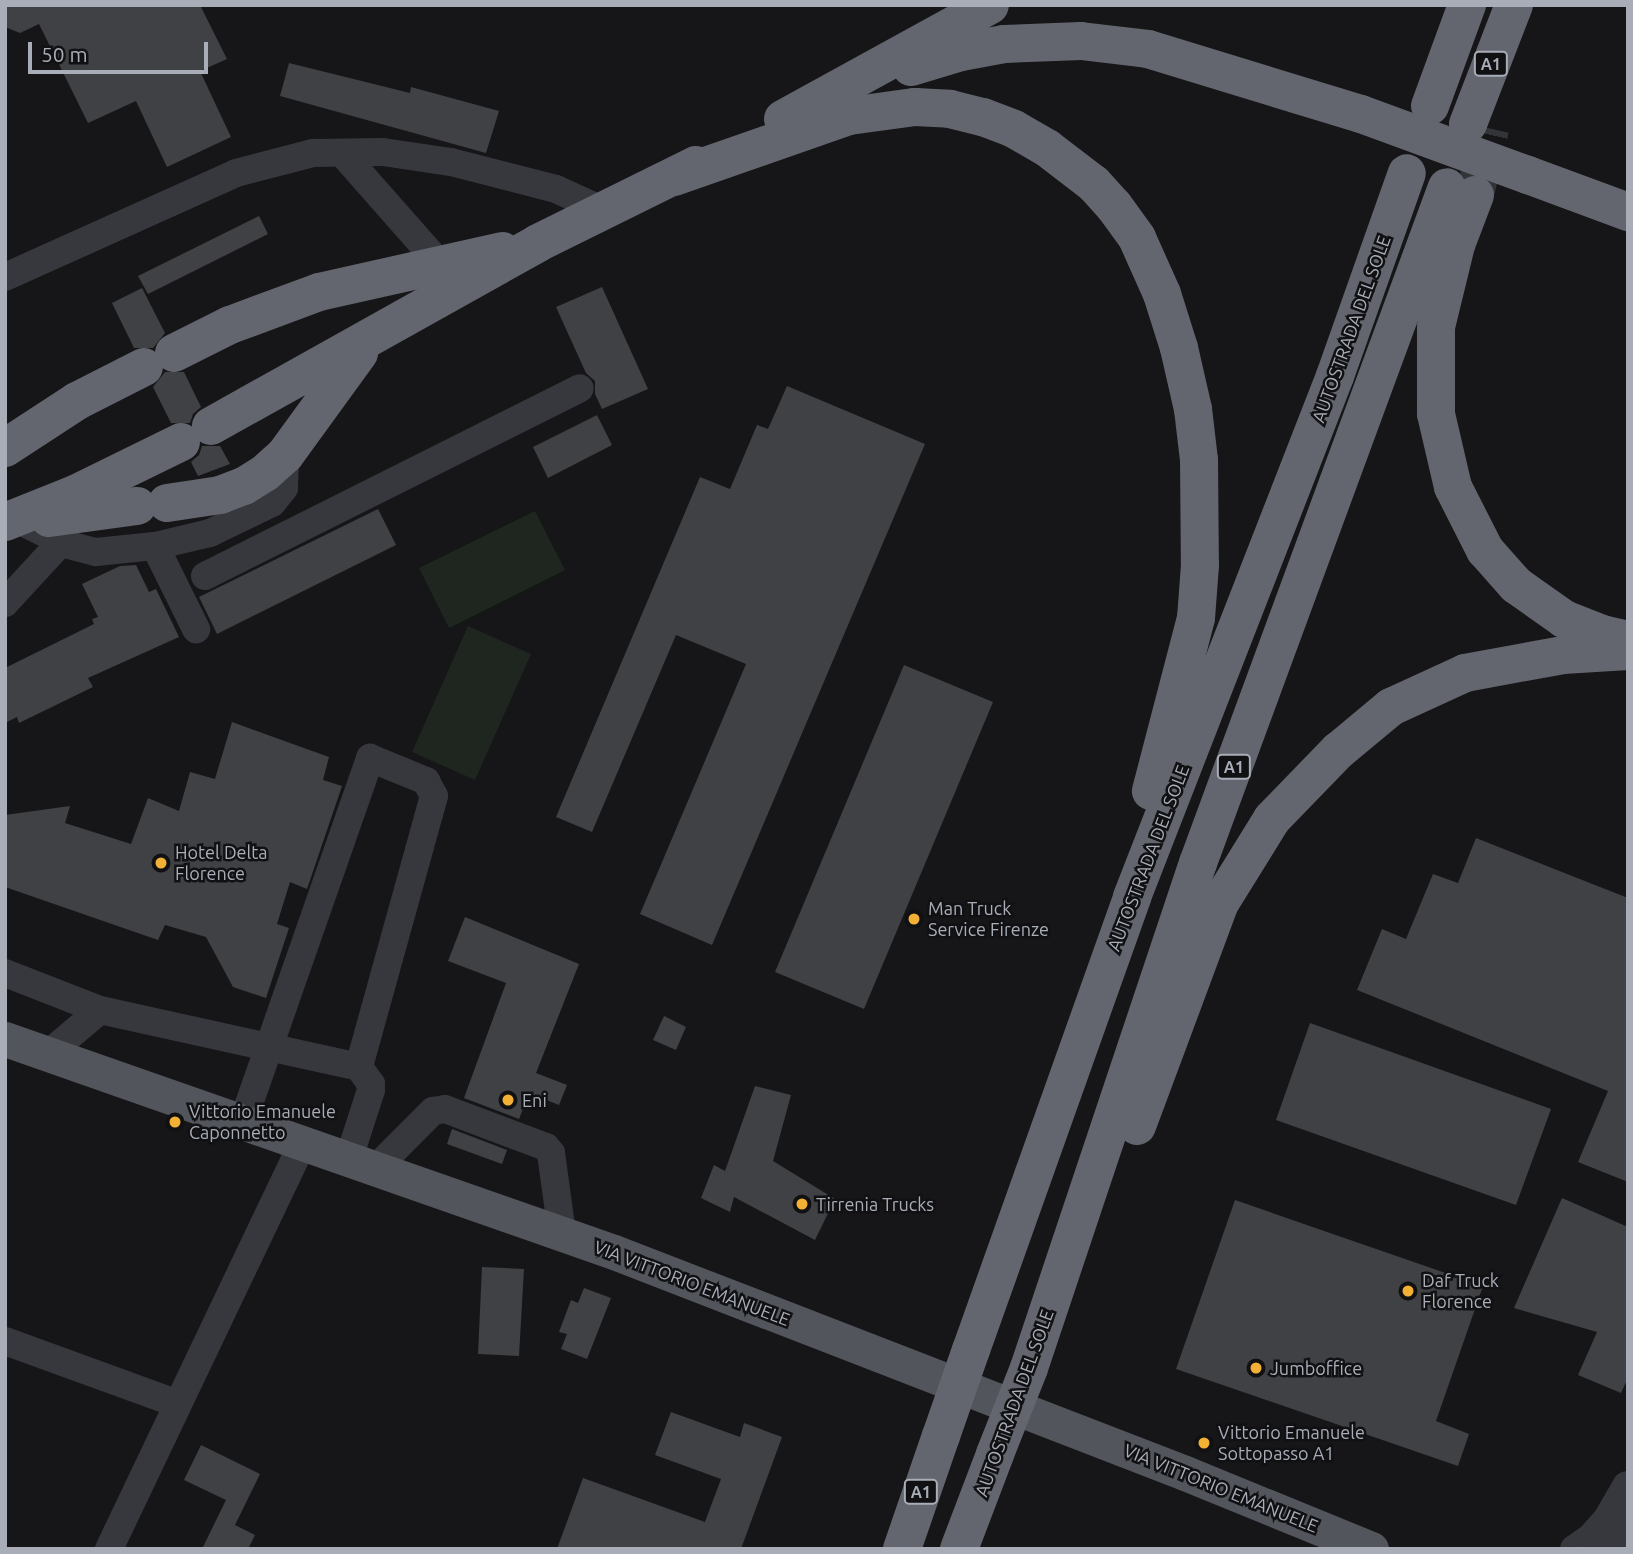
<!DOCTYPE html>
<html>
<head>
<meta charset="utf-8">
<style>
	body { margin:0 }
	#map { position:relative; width:1633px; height:1554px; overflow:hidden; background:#161618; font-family:Ubuntu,sans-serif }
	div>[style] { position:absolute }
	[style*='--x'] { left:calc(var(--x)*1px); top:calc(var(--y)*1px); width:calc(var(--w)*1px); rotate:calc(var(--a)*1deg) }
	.green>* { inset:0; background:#1e261f }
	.building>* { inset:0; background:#404145 }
	.highway-tunnel>* { height:38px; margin-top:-19px; transform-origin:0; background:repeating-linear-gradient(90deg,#333438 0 38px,transparent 0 57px) }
	.minor>* { height:28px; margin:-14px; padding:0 14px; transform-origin:14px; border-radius:14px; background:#37383d }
	.major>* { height:35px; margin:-17.5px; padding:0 17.5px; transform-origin:17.5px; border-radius:17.5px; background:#53555c }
	.highway>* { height:38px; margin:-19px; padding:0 19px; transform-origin:19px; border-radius:19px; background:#63666e }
	.highway-bridge>* { height:38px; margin:-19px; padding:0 19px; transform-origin:19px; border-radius:19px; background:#63666e }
	.dots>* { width:19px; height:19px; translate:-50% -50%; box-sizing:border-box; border:4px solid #111113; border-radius:50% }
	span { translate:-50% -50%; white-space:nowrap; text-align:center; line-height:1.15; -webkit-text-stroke:5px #111113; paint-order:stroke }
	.shield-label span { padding:2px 5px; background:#111113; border:2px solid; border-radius:5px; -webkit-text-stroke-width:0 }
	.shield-label { font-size:16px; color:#a8adb8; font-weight:700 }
	.street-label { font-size:18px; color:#a8adb8 }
	.poi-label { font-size:18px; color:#a8adb8 }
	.left { translate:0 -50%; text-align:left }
	.frame { position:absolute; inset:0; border:7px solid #a8adb8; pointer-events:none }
	.scale { position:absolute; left:28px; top:42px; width:180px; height:32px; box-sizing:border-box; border:4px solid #a8adb8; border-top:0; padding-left:9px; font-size:21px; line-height:24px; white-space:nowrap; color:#a8adb8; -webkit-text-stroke:5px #111113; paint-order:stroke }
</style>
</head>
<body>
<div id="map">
	<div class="green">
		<div style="clip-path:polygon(535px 511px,565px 570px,449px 628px,419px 568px)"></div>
		<div style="clip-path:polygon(468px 626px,531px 654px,475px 780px,412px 752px)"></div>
	</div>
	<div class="building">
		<div style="clip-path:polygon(5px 5px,200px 5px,227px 59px,200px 71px,231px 137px,167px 167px,136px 101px,88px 123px,39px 24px,20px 33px,5px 27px)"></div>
		<div style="clip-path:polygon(289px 63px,410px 93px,411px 87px,499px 111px,486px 153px,280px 96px)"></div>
		<div style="clip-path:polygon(259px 216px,268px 234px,148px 294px,138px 276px)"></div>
		<div style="clip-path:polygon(602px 287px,648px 389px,602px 409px,595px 394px,595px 381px,586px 373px,556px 307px)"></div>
		<div style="clip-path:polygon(142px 288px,165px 333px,153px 348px,134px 348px,112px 303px)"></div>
		<div style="clip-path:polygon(165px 372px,184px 372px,201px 407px,193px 414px,190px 423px,171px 423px,153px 387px)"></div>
		<div style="clip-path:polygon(787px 386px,925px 444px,712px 945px,640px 914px,746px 664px,676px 635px,592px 832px,556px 817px,700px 477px,730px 489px,757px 425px,768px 429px)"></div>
		<div style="clip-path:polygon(597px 415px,612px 445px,548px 478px,533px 447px)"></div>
		<div style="clip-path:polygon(202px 446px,220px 446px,230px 464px,198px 476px,191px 462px,199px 455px)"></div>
		<div style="clip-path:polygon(378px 509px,396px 545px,217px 634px,199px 597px)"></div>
		<div style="clip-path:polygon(136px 565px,149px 592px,156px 589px,179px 637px,88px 678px,93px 687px,19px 723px,17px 717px,5px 723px,5px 668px,94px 624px,92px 619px,98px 617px,82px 584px,120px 566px)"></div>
		<div style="clip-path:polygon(904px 665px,993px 702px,864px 1009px,775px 972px)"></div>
		<div style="clip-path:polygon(232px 722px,329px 757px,323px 780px,342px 786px,307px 889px,290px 882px,277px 924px,289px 928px,266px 998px,233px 987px,206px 937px,165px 925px,158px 940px,5px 887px,5px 815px,70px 806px,65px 823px,131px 844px,148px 798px,179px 811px,190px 772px,215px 779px)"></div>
		<div style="clip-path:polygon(1476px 838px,1628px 898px,1628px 1182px,1578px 1162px,1608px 1091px,1357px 990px,1382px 929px,1406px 939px,1433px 874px,1458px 883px)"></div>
		<div style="clip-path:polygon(465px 917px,579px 964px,536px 1073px,567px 1085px,559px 1105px,529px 1093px,519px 1119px,464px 1098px,506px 983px,448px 961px)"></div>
		<div style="clip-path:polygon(664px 1016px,686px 1027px,676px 1050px,653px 1040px)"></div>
		<div style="clip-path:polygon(1310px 1023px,1551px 1109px,1516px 1205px,1276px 1120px)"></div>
		<div style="clip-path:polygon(755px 1086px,791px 1095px,773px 1161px,835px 1199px,815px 1240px,734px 1197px,730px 1212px,701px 1198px,714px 1165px,725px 1171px)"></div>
		<div style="clip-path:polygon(452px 1129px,507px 1150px,502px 1164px,447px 1144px)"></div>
		<div style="clip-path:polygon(1562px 1198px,1628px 1227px,1628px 1378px,1621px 1393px,1578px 1375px,1597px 1332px,1514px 1308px)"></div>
		<div style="clip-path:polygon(1235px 1200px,1483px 1286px,1436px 1421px,1469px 1434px,1458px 1466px,1176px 1369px)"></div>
		<div style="clip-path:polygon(482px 1267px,524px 1269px,519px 1356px,478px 1354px)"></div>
		<div style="clip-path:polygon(584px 1288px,611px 1298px,587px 1359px,561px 1349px,567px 1334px,559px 1332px,571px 1300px,578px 1303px)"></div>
		<div style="clip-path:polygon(671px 1412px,740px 1437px,744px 1423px,782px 1437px,741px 1549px,557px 1549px,583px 1478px,705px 1522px,721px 1479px,655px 1455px)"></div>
		<div style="clip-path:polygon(201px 1445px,260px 1474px,235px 1525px,255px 1535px,248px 1549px,202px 1549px,226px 1500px,184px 1480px)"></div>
	</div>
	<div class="highway-tunnel">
		<div style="--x:1476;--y:190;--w:63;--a:-77.1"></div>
	</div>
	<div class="minor">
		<div style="--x:342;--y:153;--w:148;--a:48.6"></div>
		<div style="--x:5;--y:277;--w:253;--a:-24.2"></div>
		<div style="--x:236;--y:173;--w:80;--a:-14.6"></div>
		<div style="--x:313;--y:153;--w:70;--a:-0.8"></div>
		<div style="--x:383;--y:152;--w:69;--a:8.4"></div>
		<div style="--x:451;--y:162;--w:108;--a:14.4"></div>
		<div style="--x:556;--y:189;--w:53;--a:24.6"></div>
		<div style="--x:24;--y:523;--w:50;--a:26.1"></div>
		<div style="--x:69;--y:545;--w:28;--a:15"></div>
		<div style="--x:96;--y:552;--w:59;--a:-5.8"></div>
		<div style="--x:155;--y:546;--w:57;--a:-13.3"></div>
		<div style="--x:210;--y:533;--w:69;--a:-25.8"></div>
		<div style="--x:272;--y:503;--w:19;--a:-51"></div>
		<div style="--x:284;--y:488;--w:33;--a:-88"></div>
		<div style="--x:155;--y:546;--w:93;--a:63.7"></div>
		<div style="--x:205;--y:576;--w:419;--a:-26.6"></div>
		<div style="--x:5;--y:603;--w:84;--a:-47.4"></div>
		<div style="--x:5;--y:973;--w:102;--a:21.3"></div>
		<div style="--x:100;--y:1010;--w:265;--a:12.4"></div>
		<div style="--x:359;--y:1067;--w:21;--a:55"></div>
		<div style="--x:371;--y:1084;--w:6;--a:90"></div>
		<div style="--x:371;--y:1090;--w:71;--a:107.9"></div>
		<div style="--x:48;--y:1054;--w:68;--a:-40.2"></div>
		<div style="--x:243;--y:1121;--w:385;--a:-70.7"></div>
		<div style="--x:370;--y:758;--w:61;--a:22.3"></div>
		<div style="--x:426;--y:781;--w:17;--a:62"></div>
		<div style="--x:434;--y:796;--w:281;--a:105.5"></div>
		<div style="--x:376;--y:1168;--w:81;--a:-45"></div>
		<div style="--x:433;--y:1111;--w:12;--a:-9"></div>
		<div style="--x:445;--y:1109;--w:108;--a:20.6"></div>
		<div style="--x:546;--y:1147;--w:8;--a:50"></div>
		<div style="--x:551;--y:1153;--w:81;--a:82.2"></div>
		<div style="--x:5;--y:1341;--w:184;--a:20"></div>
		<div style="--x:109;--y:1549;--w:451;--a:-64.5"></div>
		<div style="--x:1574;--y:1549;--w:19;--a:-35"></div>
		<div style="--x:1590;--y:1538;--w:25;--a:-48"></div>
		<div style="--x:1607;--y:1519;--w:39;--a:-60"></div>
		<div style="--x:1612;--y:1549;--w:47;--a:-76.6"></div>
	</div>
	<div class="major">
		<div style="--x:5;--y:1039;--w:645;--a:19.28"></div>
		<div style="--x:614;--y:1252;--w:612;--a:21.16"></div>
		<div style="--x:1185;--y:1473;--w:201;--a:22.2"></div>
	</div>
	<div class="highway">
		<div style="--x:911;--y:67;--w:52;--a:-16.7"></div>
		<div style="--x:961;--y:52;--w:44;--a:-10.5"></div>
		<div style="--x:1004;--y:44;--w:77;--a:-2.2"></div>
		<div style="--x:1081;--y:41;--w:67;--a:6.8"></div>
		<div style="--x:1148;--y:49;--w:223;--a:17"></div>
		<div style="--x:1430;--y:106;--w:108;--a:-69.9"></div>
		<div style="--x:783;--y:119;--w:236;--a:-28.8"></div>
		<div style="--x:1468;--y:124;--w:128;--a:-68.9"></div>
		<div style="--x:1528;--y:175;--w:107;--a:20.3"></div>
		<div style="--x:674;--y:177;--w:185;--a:-19.2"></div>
		<div style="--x:849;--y:116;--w:67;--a:-7.8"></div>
		<div style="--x:915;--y:107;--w:35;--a:3"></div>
		<div style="--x:950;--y:109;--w:34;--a:14"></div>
		<div style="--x:983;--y:117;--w:33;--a:21"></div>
		<div style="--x:1014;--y:129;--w:38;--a:30"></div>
		<div style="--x:1047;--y:148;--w:59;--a:37.5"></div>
		<div style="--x:1094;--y:184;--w:30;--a:48"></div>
		<div style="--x:1114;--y:206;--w:39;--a:54"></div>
		<div style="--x:1137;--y:238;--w:61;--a:65.9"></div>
		<div style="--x:1162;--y:294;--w:57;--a:72.5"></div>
		<div style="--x:1179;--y:348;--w:63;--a:77.1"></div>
		<div style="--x:1193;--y:409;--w:51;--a:83.3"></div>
		<div style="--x:1199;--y:460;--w:105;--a:89.5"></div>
		<div style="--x:1200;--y:565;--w:53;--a:94.3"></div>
		<div style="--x:1196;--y:618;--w:179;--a:104.6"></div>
		<div style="--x:1475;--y:195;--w:53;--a:110.8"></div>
		<div style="--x:1456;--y:245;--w:84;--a:103.7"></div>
		<div style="--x:1436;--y:327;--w:87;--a:90"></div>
		<div style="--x:1436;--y:414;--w:75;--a:76.9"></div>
		<div style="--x:1453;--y:487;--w:71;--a:63.1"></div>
		<div style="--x:1485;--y:550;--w:47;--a:48.5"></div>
		<div style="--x:1516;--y:585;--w:59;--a:35.3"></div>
		<div style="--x:1564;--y:619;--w:41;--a:21.5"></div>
		<div style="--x:1602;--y:634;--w:27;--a:13"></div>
		<div style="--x:174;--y:353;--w:63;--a:-26.6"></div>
		<div style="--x:230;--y:325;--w:95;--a:-20.3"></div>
		<div style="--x:319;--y:292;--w:188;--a:-12.6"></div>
		<div style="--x:211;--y:426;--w:375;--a:-29.2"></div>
		<div style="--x:538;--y:243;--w:176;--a:-26.3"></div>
		<div style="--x:5;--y:448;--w:86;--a:-33.1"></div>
		<div style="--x:77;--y:401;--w:75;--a:-26.9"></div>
		<div style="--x:167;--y:503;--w:54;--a:-8.6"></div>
		<div style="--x:220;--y:495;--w:26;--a:-21"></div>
		<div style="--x:244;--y:486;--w:25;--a:-32"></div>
		<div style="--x:265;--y:473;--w:27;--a:-42"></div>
		<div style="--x:285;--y:455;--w:126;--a:-54"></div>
		<div style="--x:49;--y:518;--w:89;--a:-7.8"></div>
		<div style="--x:5;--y:522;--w:75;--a:-21.8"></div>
		<div style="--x:75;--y:494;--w:118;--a:-26.1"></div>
		<div style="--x:1137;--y:1126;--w:238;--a:-69.6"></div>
		<div style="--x:1220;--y:903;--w:99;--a:-58.2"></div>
		<div style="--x:1272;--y:819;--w:95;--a:-45.9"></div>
		<div style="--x:1338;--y:751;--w:69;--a:-39.7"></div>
		<div style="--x:1391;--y:707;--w:81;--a:-24.7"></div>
		<div style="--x:1465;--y:673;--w:100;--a:-10.4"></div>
		<div style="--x:1563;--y:655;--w:65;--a:-3.5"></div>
		<div style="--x:971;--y:1350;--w:481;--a:-70.4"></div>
		<div style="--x:1132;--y:897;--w:559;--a:-68.71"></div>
		<div style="--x:1335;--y:376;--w:215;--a:-70.5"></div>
		<div style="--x:1029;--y:1368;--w:533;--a:-71.5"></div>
		<div style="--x:1198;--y:863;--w:720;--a:-69.78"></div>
		<div style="--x:902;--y:1549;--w:120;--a:-71"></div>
		<div style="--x:959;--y:1549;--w:102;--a:-69.2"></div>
	</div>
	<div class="highway-bridge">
		<div style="--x:1361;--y:114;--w:178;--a:20.1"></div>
		<div style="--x:941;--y:1436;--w:91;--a:-70.8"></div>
		<div style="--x:995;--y:1454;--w:92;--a:-68.4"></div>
	</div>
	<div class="dots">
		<div style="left:161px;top:863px;background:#f2b134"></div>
		<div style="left:914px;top:919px;background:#f2b134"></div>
		<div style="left:508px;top:1100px;background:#f2b134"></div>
		<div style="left:175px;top:1122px;background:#f2b134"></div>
		<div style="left:802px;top:1204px;background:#f2b134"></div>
		<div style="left:1408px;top:1291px;background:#f2b134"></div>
		<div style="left:1256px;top:1368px;background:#f2b134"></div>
		<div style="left:1204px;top:1443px;background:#f2b134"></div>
	</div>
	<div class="shield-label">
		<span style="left:1491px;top:64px">A1</span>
		<span style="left:1234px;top:767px">A1</span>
		<span style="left:921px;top:1492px">A1</span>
	</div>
	<div class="street-label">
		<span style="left:1351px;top:329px;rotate:-70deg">AUTOSTRADA DEL SOLE</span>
		<span style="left:1148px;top:858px;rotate:-69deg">AUTOSTRADA DEL SOLE</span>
		<span style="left:692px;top:1283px;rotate:21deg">VIA VITTORIO EMANUELE</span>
		<span style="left:1014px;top:1403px;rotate:-70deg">AUTOSTRADA DEL SOLE</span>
		<span style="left:1221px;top:1488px;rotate:22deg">VIA VITTORIO EMANUELE</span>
	</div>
	<div class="poi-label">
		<span class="left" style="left:175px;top:863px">Hotel Delta<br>Florence</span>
		<span class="left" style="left:928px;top:919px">Man Truck<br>Service Firenze</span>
		<span class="left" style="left:522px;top:1100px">Eni</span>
		<span class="left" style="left:189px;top:1122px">Vittorio Emanuele<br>Caponnetto</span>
		<span class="left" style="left:816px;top:1204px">Tirrenia Trucks</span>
		<span class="left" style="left:1422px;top:1291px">Daf Truck<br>Florence</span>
		<span class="left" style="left:1270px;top:1368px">Jumboffice</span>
		<span class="left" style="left:1218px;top:1443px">Vittorio Emanuele<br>Sottopasso A1</span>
	</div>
	<div class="frame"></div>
	<div class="scale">50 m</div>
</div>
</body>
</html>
